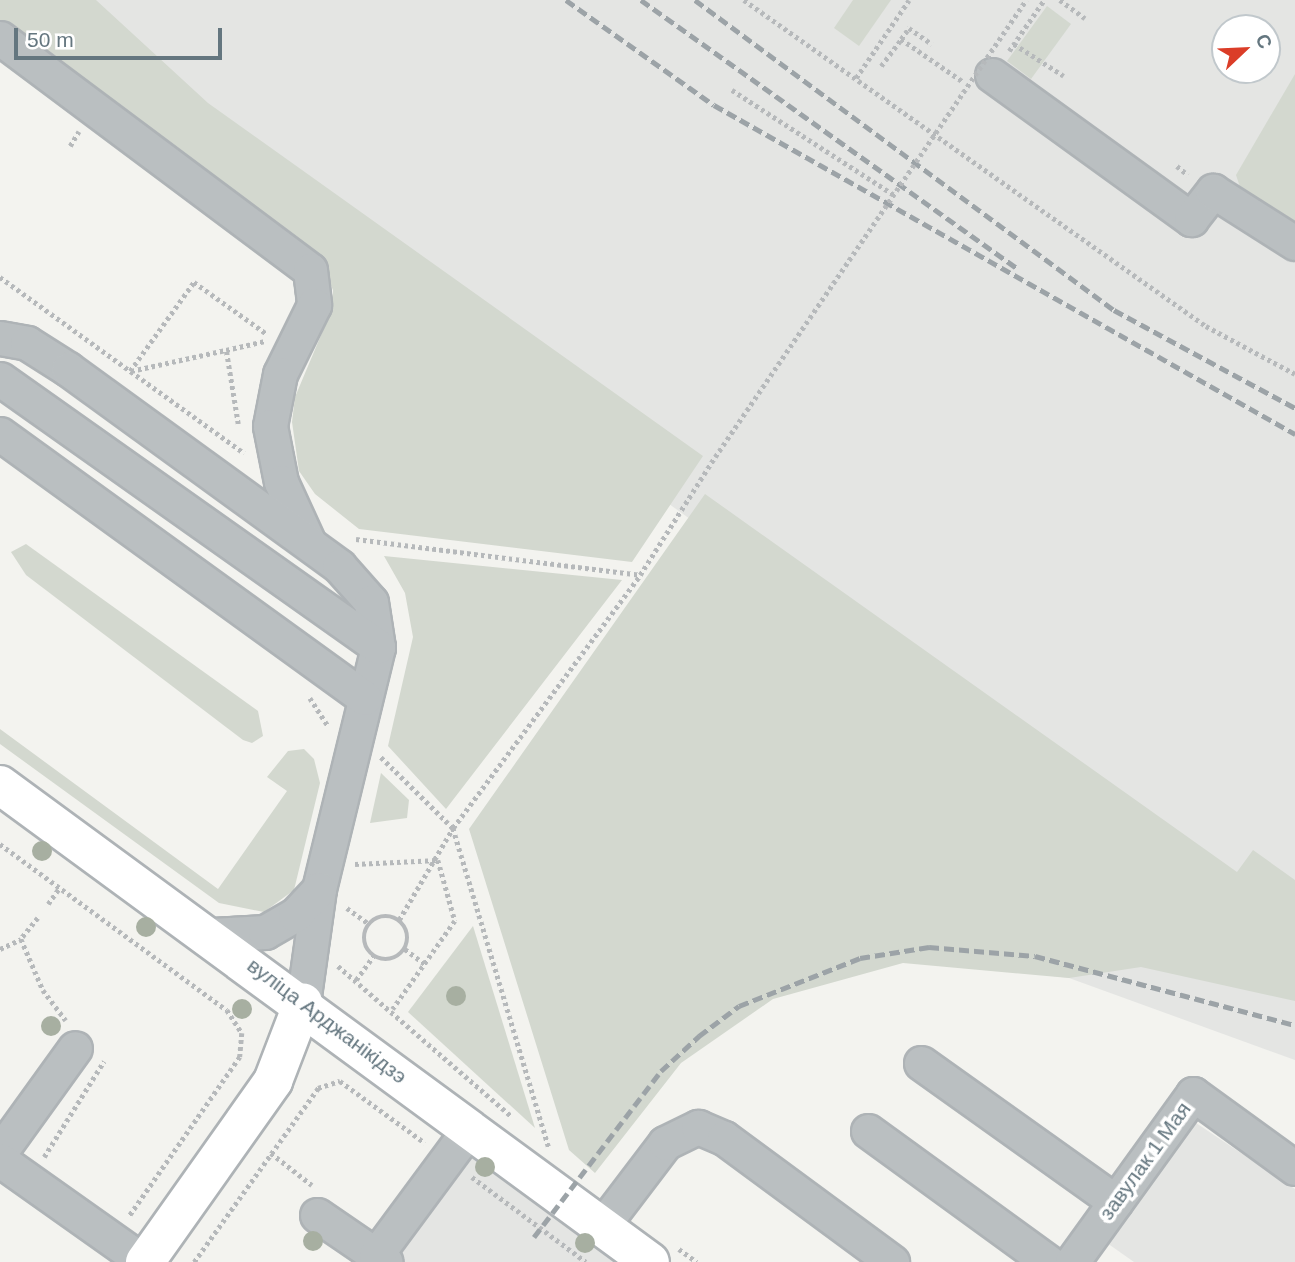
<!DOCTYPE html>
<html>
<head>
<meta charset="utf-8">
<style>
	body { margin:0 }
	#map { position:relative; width:1295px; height:1262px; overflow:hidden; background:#f3f3ef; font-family:Helvetica,sans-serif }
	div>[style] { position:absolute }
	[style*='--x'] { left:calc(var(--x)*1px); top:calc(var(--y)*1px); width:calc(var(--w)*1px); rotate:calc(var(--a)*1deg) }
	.built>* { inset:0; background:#e4e5e3 }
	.green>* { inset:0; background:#d3d8cf }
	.path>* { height:4.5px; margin-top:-2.25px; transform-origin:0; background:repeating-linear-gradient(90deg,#b6b9bb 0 3.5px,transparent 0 7px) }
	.path>.ring { margin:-2.25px; padding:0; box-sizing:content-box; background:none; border:4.5px solid #b6b9bb; border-radius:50% }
	.roads { filter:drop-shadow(2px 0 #aeb3b6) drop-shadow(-2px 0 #aeb3b6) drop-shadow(0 2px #aeb3b6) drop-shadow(0 -2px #aeb3b6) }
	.minor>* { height:33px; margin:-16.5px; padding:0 16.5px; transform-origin:16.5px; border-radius:16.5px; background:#babfc1 }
	.major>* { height:38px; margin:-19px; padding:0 19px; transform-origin:19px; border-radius:19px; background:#fff }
	.rail>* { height:5px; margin-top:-2.5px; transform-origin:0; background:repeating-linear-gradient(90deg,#9ca3a7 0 10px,transparent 0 15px) }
	.path-bridge>* { height:4.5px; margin-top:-2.25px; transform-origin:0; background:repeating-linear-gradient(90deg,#b6b9bb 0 3.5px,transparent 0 7px) }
	.trees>* { width:20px; height:20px; margin:-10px; border-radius:50%; background:#a7afa1 }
	span { translate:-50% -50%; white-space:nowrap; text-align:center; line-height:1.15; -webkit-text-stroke:7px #fff; paint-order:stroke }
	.street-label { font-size:21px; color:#64767f }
	.north { position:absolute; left:1211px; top:14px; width:70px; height:70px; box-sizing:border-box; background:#fff; border:2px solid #c1c8cc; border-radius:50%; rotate:67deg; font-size:19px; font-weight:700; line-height:28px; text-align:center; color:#64767f }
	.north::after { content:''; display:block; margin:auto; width:24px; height:32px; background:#db3d28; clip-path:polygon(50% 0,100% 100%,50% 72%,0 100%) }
	.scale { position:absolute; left:14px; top:28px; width:208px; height:32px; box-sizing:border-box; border:4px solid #64767f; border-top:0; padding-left:9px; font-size:21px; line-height:24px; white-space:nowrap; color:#64767f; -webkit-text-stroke:5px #fff; paint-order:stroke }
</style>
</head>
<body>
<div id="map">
	<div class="built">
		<div style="clip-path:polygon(evenodd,0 0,1295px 0,1295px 1060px,1069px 978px,955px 964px,1051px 778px,0 24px,0 0,1225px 28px,1267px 28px,1267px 70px,1225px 70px,1225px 28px)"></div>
		<div style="clip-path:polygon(1193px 1121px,1295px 1189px,1295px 1262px,1134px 1262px,1107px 1243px)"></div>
		<div style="clip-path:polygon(465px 1153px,480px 1158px,616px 1262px,405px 1262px,392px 1252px)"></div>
	</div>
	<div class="green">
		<div style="clip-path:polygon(0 0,96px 0,208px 103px,703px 456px,632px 562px,359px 529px,315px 494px,299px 471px,292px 422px,295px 397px,332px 309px,333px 290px,322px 266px,0 25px)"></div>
		<div style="clip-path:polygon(853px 0,891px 0,859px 46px,834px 28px)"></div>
		<div style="clip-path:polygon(1047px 6px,1071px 24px,1031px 79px,1007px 61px)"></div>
		<div style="clip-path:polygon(1295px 74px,1295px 232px,1243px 196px,1236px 175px)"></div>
		<div style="clip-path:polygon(705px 494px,1237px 872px,1253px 850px,1295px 880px,1295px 1001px,1141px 967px,1069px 978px,903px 963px,773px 999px,681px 1063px,595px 1173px,569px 1150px,469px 829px)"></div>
		<div style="clip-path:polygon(26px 544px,258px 711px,263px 736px,252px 743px,243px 740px,26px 575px,11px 552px)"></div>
		<div style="clip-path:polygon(384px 556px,622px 580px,446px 809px,388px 746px,413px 637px,405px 593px)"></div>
		<div style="clip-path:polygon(0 729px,218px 889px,287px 791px,267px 777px,288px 751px,304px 749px,314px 759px,320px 783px,294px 890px,264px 912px,219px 903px,0 744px)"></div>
		<div style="clip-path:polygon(381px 773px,409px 800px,407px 818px,370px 823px)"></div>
		<div style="clip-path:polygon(473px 926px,535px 1128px,408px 1012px)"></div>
	</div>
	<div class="path">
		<div style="--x:744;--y:0;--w:565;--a:35.21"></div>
		<div style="--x:1206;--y:326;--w:101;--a:28.3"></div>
		<div style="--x:1060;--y:0;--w:31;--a:36"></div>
		<div style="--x:901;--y:39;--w:14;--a:-54"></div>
		<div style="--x:909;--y:28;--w:28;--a:35"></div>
		<div style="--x:1014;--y:44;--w:59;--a:32.6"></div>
		<div style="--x:1009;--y:51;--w:62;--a:-55.5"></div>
		<div style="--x:881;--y:66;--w:34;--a:-53"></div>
		<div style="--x:901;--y:39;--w:74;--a:34.5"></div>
		<div style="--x:856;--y:78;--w:94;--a:-55.8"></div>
		<div style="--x:732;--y:90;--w:193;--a:32.9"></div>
		<div style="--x:70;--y:146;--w:17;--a:-59"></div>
		<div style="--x:1177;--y:166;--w:14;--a:39"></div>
		<div style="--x:0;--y:277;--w:301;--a:35.8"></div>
		<div style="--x:130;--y:371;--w:110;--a:-54.3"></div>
		<div style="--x:194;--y:282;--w:90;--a:35.5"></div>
		<div style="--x:131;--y:371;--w:97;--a:-12.5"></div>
		<div style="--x:238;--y:424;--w:75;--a:-99.2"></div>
		<div style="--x:226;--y:350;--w:39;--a:-13"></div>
		<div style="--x:356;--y:539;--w:286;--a:7.2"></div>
		<div style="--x:310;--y:698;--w:33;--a:57"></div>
		<div style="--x:381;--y:757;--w:101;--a:44.6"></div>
		<div style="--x:453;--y:828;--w:315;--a:-53.5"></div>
		<div style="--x:640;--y:575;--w:140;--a:-57.6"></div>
		<div style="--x:0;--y:844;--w:281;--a:36.2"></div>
		<div style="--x:227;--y:1010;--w:27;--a:57"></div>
		<div style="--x:242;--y:1033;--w:24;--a:95"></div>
		<div style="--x:240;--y:1057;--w:195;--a:124.8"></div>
		<div style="--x:355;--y:864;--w:83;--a:-2.8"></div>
		<div style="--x:438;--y:860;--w:63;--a:74.4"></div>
		<div style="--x:455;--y:921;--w:108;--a:125.2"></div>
		<div style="--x:48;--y:904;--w:21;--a:-55"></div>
		<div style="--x:347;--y:908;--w:27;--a:36"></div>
		<div class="ring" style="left:364px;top:916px;width:39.5px;height:39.5px"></div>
		<div style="--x:38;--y:918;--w:27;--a:129"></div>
		<div style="--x:21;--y:939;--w:56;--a:66.7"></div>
		<div style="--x:43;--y:990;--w:38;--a:53"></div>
		<div style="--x:399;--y:920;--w:107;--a:-59.6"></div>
		<div style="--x:453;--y:828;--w:333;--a:73.3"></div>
		<div style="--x:0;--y:949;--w:23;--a:-25"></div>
		<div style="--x:405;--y:949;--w:25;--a:37"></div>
		<div style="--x:338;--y:966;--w:229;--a:40.9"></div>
		<div style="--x:356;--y:980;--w:29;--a:-54"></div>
		<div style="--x:271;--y:1153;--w:52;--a:38"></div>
		<div style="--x:44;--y:1157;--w:113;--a:-58"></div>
		<div style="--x:472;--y:1177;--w:142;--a:36.7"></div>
		<div style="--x:679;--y:1249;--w:22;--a:36"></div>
		<div style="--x:194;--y:1262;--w:214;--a:-54.5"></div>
		<div style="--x:318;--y:1088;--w:23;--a:-18"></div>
		<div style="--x:340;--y:1081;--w:105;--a:36.1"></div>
	</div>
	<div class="roads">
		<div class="minor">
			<div style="--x:0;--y:38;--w:387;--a:36.8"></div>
			<div style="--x:310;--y:270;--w:35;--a:83"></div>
			<div style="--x:314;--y:305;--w:77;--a:116.2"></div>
			<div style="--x:280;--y:374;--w:53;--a:100.9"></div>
			<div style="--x:270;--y:426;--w:57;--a:78.9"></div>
			<div style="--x:281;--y:482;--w:65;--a:65.4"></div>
			<div style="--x:992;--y:75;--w:246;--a:35.9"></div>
			<div style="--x:1191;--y:219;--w:36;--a:-52"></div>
			<div style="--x:1213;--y:191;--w:97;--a:32.4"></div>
			<div style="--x:0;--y:338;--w:27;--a:10"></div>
			<div style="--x:27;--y:343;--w:49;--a:32.4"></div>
			<div style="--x:68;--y:369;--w:335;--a:36"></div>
			<div style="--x:339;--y:566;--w:48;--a:48.4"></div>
			<div style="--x:371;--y:602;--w:46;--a:81.2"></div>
			<div style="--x:378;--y:647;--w:249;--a:103.7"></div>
			<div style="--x:319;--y:889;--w:115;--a:98"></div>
			<div style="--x:0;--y:379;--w:463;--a:35.3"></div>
			<div style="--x:0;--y:434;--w:450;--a:35.9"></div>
			<div style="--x:212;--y:935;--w:53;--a:-3.2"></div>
			<div style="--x:265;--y:932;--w:34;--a:-30"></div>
			<div style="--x:295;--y:915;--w:35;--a:-47"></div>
			<div style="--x:921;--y:1063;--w:239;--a:35.5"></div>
			<div style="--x:868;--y:1131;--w:223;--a:36"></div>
			<div style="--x:0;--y:1152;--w:128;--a:-54.2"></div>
			<div style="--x:0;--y:1160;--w:176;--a:35.3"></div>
			<div style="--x:317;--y:1215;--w:83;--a:34.3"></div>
			<div style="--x:602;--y:1226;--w:104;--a:-52.8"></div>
			<div style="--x:665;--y:1143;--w:37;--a:-26"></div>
			<div style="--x:698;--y:1127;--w:28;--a:23"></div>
			<div style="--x:724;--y:1138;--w:209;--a:36.4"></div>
			<div style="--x:376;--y:1255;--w:158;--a:-53.5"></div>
			<div style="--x:1072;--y:1262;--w:207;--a:-54.2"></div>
			<div style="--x:1193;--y:1094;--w:126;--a:36"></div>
		</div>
		<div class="major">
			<div style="--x:0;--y:785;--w:806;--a:36.27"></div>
			<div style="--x:145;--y:1262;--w:222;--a:-54.7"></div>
			<div style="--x:273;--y:1081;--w:84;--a:-69"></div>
		</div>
	</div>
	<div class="rail">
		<div style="--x:566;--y:0;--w:181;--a:35.4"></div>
		<div style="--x:714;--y:105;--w:668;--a:29.52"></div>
		<div style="--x:641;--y:0;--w:463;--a:35.5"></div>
		<div style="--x:695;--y:0;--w:521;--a:36.5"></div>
		<div style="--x:1114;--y:310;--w:206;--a:28.4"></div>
		<div style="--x:534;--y:1237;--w:209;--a:-52.6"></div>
		<div style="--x:661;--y:1071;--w:52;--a:-42.6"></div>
		<div style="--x:699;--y:1036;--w:50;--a:-36.9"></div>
		<div style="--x:739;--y:1006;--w:130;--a:-21.6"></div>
		<div style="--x:860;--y:958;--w:70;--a:-9.1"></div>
		<div style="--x:929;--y:947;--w:106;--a:4.9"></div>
		<div style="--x:1035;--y:956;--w:269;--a:14.9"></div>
	</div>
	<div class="path-bridge">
		<div style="--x:715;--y:457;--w:553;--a:-55.76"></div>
	</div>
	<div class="trees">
		<div style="left:42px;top:851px"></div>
		<div style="left:146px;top:927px"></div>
		<div style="left:456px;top:996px"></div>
		<div style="left:242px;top:1009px"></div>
		<div style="left:51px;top:1026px"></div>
		<div style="left:485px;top:1167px"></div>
		<div style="left:313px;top:1241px"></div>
		<div style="left:585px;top:1243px"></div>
	</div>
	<div class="street-label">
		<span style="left:327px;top:1021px;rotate:37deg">вуліца Арджанікідзэ</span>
		<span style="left:1145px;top:1161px;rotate:-54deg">завулак 1 Мая</span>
	</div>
	<div class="north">С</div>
	<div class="scale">50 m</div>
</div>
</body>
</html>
